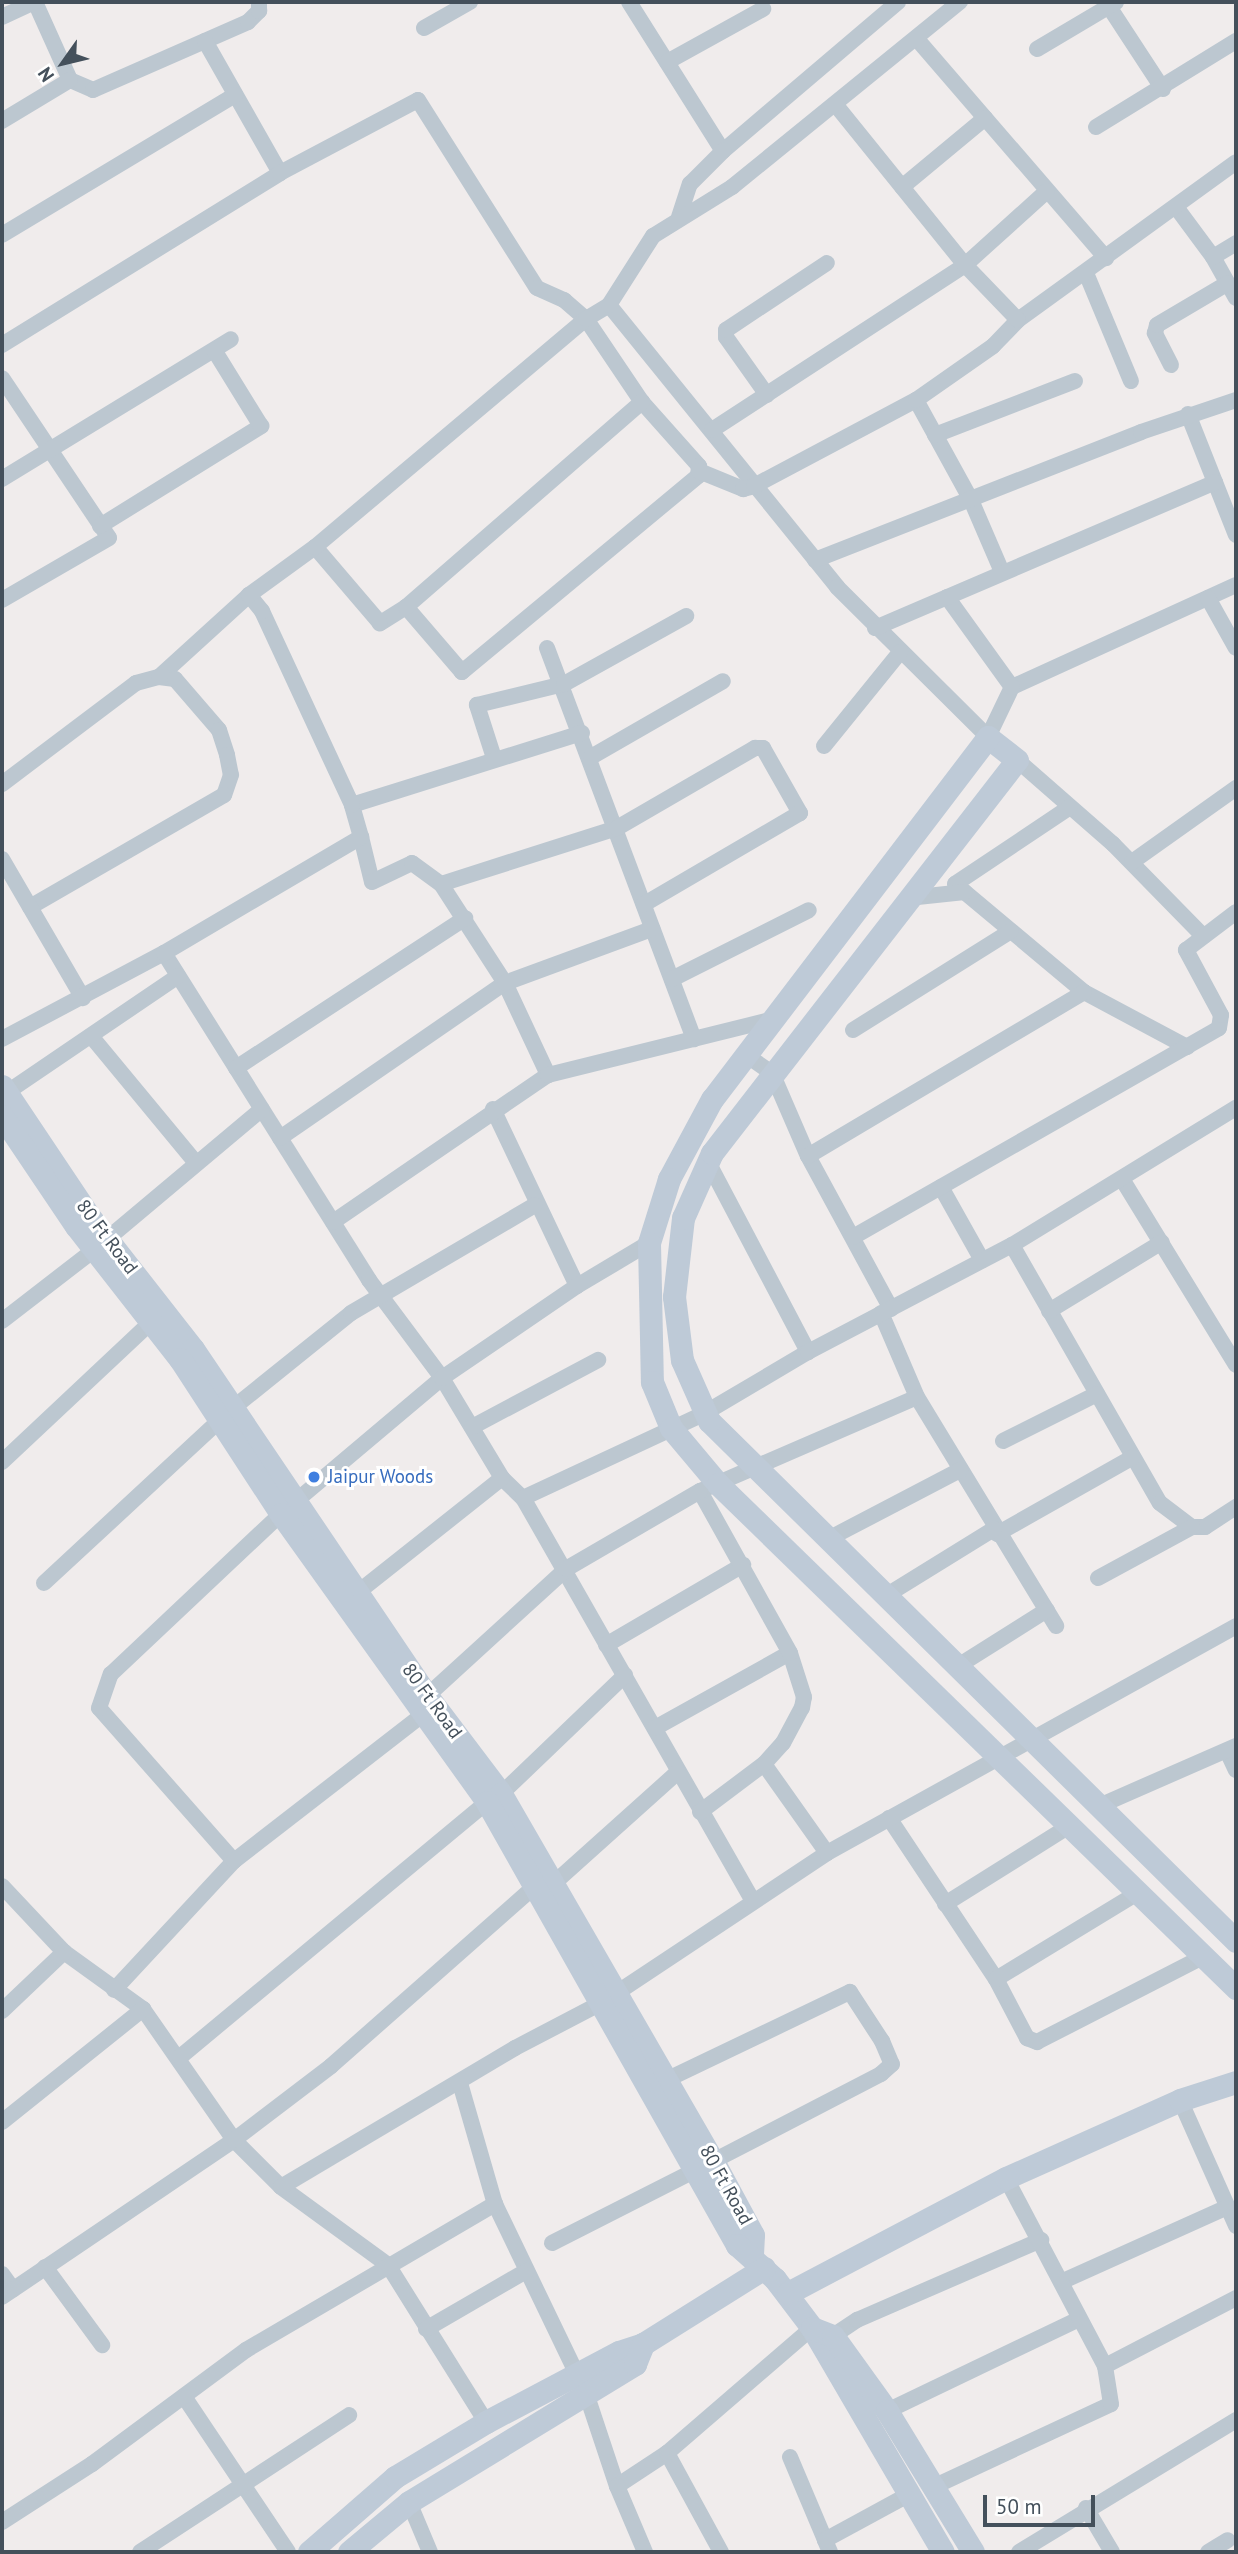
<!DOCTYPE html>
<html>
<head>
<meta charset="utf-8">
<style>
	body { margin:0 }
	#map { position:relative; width:1238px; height:2554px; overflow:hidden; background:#f0ecec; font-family:"PT Sans",sans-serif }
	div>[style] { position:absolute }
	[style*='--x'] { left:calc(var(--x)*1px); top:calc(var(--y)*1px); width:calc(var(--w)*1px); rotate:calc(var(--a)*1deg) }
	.street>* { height:16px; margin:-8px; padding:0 8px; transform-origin:8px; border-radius:8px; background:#bcc7d0 }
	.secondary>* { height:23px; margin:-11.5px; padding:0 11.5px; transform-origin:11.5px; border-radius:11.5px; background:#becad7 }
	.dots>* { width:19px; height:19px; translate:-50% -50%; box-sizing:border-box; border:4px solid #fff; border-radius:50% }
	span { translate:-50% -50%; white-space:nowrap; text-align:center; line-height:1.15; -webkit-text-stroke:6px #fff; paint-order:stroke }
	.street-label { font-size:19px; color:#44505b }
	.shop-label { font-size:19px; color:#366cbe }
	.left { translate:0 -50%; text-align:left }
	.frame { position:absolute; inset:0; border:4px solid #44505b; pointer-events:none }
	.north { position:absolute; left:28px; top:28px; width:70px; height:70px; -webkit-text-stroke:5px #fff; paint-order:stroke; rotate:236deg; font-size:19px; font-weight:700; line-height:28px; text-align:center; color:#44505b }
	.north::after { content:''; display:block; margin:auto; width:24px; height:32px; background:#44505b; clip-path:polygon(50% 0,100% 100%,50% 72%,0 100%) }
	.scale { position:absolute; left:983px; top:2495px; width:112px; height:32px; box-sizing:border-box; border:4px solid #44505b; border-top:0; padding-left:9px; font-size:21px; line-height:24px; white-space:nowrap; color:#44505b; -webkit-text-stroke:5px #fff; paint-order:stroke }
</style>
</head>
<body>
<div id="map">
	<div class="street">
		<div style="--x:35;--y:2;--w:85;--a:65.8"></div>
		<div style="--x:70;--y:80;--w:25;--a:23"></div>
		<div style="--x:93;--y:90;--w:169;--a:-23.7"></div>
		<div style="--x:248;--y:22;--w:16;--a:-45"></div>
		<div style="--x:259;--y:11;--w:9;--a:-90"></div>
		<div style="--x:629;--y:2;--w:176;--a:57.8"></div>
		<div style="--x:723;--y:151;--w:230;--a:-40.4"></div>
		<div style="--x:1106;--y:2;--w:104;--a:56.8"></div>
		<div style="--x:2;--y:17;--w:35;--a:-25"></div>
		<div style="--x:424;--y:28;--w:53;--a:-29.5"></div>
		<div style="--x:916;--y:38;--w:291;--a:49.2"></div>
		<div style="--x:205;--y:41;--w:152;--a:60.4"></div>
		<div style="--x:1037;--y:49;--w:92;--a:-30.7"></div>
		<div style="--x:667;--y:62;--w:110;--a:-28.9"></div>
		<div style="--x:2;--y:121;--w:79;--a:-31.1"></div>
		<div style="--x:1096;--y:127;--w:164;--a:-31.6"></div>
		<div style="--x:902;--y:187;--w:108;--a:-39.7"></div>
		<div style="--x:1176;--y:207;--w:62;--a:53.5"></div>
		<div style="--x:1213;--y:257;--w:47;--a:60.7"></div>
		<div style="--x:679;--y:217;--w:35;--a:-72"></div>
		<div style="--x:690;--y:184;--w:47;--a:-45"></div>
		<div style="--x:2;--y:235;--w:272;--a:-31"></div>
		<div style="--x:1213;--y:257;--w:27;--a:-31"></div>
		<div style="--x:1086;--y:273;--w:117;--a:67.4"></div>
		<div style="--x:609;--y:305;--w:363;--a:51"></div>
		<div style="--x:837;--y:587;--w:213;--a:44.8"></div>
		<div style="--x:988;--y:737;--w:55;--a:-64.4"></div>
		<div style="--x:1012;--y:687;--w:246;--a:-24.5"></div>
		<div style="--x:1018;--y:320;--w:269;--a:-35.9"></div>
		<div style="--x:2;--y:345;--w:327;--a:-31.7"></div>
		<div style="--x:280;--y:173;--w:156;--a:-27.9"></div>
		<div style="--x:418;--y:100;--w:222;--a:57.7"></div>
		<div style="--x:537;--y:288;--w:30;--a:24"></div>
		<div style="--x:564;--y:300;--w:29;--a:41"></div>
		<div style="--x:586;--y:319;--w:100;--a:56"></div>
		<div style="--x:642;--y:402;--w:86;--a:48.3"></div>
		<div style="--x:699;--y:466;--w:10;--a:96"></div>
		<div style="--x:698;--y:476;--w:307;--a:140.3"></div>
		<div style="--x:462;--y:672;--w:86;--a:-130.7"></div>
		<div style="--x:406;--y:607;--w:31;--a:148"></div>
		<div style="--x:380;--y:623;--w:100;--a:-130.5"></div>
		<div style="--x:1171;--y:365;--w:36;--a:-117"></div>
		<div style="--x:1155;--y:333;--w:8;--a:-76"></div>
		<div style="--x:1157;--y:325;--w:82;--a:-30.6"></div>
		<div style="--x:2;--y:378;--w:192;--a:56.2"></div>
		<div style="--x:109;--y:538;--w:124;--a:149.9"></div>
		<div style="--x:767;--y:395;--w:71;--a:-125.3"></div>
		<div style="--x:726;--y:337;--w:7;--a:-90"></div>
		<div style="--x:726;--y:330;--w:121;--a:-33.6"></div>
		<div style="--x:916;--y:400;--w:114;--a:61.2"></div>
		<div style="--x:971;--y:500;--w:78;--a:66.7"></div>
		<div style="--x:1188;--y:414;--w:130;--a:68.4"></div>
		<div style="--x:712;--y:430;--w:302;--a:-33.1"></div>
		<div style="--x:965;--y:265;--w:110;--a:-42.1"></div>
		<div style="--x:935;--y:435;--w:150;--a:-21.1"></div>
		<div style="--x:699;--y:471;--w:48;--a:22.2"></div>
		<div style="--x:743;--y:489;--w:11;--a:-15"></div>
		<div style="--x:754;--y:486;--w:183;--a:-28"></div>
		<div style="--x:916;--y:400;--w:94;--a:-35"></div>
		<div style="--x:993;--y:346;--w:36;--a:-46"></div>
		<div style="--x:1018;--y:320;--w:76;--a:-133.9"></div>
		<div style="--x:965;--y:265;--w:207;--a:-128.9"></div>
		<div style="--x:2;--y:479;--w:268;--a:-31.4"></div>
		<div style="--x:100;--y:526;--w:190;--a:-31.8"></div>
		<div style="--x:261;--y:426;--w:89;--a:-121.7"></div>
		<div style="--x:815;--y:560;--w:350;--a:-21.4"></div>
		<div style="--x:1141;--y:432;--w:100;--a:-18.6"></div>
		<div style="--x:947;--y:597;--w:111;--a:54.2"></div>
		<div style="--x:1208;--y:598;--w:57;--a:60.8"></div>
		<div style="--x:406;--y:607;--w:313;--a:-41"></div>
		<div style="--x:875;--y:628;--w:370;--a:-23.2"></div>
		<div style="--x:547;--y:648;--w:418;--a:69.4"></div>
		<div style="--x:159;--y:677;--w:122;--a:-42.3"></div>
		<div style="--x:824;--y:746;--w:121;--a:-51"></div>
		<div style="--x:591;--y:757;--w:152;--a:-29.9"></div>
		<div style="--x:494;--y:758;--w:56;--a:-107.8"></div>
		<div style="--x:477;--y:705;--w:89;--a:-13.6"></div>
		<div style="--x:564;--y:684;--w:140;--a:-29.1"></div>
		<div style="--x:1017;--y:760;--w:128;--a:41.2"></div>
		<div style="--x:1113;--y:844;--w:129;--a:45.6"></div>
		<div style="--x:2;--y:784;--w:168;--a:-37"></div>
		<div style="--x:136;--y:683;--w:24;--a:-15"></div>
		<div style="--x:159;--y:677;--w:16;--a:7"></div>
		<div style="--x:175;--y:679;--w:67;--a:49.2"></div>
		<div style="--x:219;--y:730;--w:26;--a:72"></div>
		<div style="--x:227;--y:755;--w:20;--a:79"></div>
		<div style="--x:231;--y:775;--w:21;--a:109"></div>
		<div style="--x:224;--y:795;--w:224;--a:150"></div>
		<div style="--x:352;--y:805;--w:241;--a:-17.4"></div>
		<div style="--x:1070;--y:807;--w:138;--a:146.2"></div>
		<div style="--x:955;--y:884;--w:168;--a:39.9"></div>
		<div style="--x:1084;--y:992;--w:117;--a:28.1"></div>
		<div style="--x:361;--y:837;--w:46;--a:76.3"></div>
		<div style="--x:372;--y:882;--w:44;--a:-25.4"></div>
		<div style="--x:412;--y:863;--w:36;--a:36"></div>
		<div style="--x:441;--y:884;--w:118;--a:57.1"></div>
		<div style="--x:505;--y:983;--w:102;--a:64.9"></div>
		<div style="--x:2;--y:859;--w:161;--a:59.8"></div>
		<div style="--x:1132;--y:862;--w:128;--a:-35.4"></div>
		<div style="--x:441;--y:884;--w:185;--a:-17.7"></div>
		<div style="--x:617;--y:828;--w:160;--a:-30.1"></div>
		<div style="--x:755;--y:748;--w:8;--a:0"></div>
		<div style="--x:763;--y:748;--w:75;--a:60.4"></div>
		<div style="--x:800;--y:813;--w:181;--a:149.7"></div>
		<div style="--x:908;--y:898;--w:57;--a:-6"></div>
		<div style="--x:164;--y:953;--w:386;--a:57.9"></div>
		<div style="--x:369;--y:1280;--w:122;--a:53.3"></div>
		<div style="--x:442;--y:1378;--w:117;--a:59"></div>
		<div style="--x:502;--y:1478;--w:29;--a:44"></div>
		<div style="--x:523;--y:1498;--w:464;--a:60.3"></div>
		<div style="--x:672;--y:979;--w:153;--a:-26.7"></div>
		<div style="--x:853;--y:1030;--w:186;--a:-32.1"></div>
		<div style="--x:91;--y:1036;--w:165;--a:50.4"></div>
		<div style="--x:2;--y:1039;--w:183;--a:-28"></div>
		<div style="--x:164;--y:953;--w:229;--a:-30.5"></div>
		<div style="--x:361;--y:837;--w:33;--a:-106"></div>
		<div style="--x:352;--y:805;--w:214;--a:-114.9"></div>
		<div style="--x:262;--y:611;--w:21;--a:-129"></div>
		<div style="--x:249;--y:595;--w:82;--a:-36"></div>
		<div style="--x:315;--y:547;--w:354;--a:-40.1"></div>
		<div style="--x:586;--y:319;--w:27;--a:-31"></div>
		<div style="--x:609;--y:305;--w:82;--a:-57.5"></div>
		<div style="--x:653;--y:236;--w:93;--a:-31.8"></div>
		<div style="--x:732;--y:187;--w:294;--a:-39.1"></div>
		<div style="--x:746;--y:1055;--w:32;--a:35"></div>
		<div style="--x:772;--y:1073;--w:90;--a:66.6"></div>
		<div style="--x:808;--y:1156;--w:174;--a:61.5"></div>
		<div style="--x:236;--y:1068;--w:274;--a:-33.2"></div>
		<div style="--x:6;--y:1093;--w:208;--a:-34.2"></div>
		<div style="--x:493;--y:1109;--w:196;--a:64.6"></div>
		<div style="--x:280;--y:1138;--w:273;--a:-34.6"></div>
		<div style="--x:505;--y:983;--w:157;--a:-20.2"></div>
		<div style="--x:808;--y:1156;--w:321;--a:-30.7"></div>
		<div style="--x:708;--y:1162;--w:215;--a:62.2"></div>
		<div style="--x:1122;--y:1179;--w:218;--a:58.5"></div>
		<div style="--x:941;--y:1187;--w:84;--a:60.7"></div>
		<div style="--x:333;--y:1222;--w:260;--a:-34.4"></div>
		<div style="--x:548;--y:1075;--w:233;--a:-13.9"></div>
		<div style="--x:853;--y:1237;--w:421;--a:-29.7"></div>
		<div style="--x:1219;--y:1028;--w:13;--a:-81"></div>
		<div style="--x:1221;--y:1015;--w:74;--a:-118.3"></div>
		<div style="--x:1186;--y:950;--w:63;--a:-37.2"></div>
		<div style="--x:1012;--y:1245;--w:297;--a:60.2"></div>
		<div style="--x:1160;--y:1503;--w:40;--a:37"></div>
		<div style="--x:1192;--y:1527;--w:13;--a:0"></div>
		<div style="--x:1205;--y:1527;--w:37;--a:-33"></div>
		<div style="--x:1049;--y:1311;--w:132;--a:-31.4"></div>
		<div style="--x:881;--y:1313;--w:91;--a:66.8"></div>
		<div style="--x:917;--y:1397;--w:268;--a:58.7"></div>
		<div style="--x:2;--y:1321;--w:116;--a:-37.7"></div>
		<div style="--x:94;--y:1250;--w:219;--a:-40"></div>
		<div style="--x:472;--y:1427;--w:143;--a:-28"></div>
		<div style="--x:1003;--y:1441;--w:105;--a:-26.6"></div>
		<div style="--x:2;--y:1462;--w:204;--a:-43.2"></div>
		<div style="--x:523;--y:1498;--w:199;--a:-25"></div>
		<div style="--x:703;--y:1414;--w:122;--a:-30.6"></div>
		<div style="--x:808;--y:1352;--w:230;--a:-27.7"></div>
		<div style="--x:1012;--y:1245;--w:263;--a:-31.5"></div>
		<div style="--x:296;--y:1501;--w:191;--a:-40.1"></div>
		<div style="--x:442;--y:1378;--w:163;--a:-34.3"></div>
		<div style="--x:577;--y:1286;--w:84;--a:-30.8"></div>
		<div style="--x:997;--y:1534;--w:156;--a:-29.5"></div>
		<div style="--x:830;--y:1538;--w:147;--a:-27.6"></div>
		<div style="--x:1098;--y:1578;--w:107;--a:-28.5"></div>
		<div style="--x:44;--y:1583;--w:258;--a:-42.8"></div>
		<div style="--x:233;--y:1408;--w:151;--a:-38.8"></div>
		<div style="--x:351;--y:1313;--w:213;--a:-30.4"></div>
		<div style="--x:357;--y:1593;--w:185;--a:-38.4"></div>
		<div style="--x:887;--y:1595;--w:126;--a:-31.7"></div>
		<div style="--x:606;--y:1645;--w:159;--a:-30.3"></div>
		<div style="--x:958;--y:1666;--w:105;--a:-32.2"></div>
		<div style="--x:655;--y:1728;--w:154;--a:-29.1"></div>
		<div style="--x:1227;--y:1751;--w:21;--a:65"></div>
		<div style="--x:501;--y:1794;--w:172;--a:-43.8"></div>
		<div style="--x:1099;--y:1806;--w:150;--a:-23.7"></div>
		<div style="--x:700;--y:1812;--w:80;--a:-36.9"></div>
		<div style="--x:889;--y:1818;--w:193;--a:56.4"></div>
		<div style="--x:996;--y:1979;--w:67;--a:62.3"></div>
		<div style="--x:1027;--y:2038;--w:11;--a:22"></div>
		<div style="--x:1037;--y:2042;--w:188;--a:-27.2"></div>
		<div style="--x:827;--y:1853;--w:109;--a:-125.3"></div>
		<div style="--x:764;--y:1764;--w:28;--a:-48"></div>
		<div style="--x:783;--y:1743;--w:40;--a:-62"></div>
		<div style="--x:802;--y:1708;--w:11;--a:-80"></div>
		<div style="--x:804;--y:1697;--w:46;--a:-107.7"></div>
		<div style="--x:790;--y:1653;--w:185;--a:-119.1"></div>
		<div style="--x:700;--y:1491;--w:236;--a:-23.4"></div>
		<div style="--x:234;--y:1861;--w:204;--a:-131.4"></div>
		<div style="--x:99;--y:1708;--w:36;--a:-71"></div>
		<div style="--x:111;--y:1674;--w:233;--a:-43.3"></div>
		<div style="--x:553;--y:1884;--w:168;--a:-41.9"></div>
		<div style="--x:2;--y:1886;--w:91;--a:46.8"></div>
		<div style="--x:64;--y:1952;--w:97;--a:35.8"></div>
		<div style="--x:143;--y:2009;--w:160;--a:55.2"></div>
		<div style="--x:234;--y:2140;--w:66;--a:45"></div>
		<div style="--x:281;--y:2187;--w:132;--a:36.1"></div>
		<div style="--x:388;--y:2265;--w:185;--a:58"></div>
		<div style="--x:945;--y:1904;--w:149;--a:-32.1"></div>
		<div style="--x:996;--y:1979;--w:167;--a:-31.3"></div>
		<div style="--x:114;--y:1990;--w:176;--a:-47.1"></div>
		<div style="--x:234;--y:1861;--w:237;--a:-37.8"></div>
		<div style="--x:421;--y:1716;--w:21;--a:-73"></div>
		<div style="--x:427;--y:1696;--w:188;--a:-42.4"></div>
		<div style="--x:566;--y:1569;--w:155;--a:-30.2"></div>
		<div style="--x:2;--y:2011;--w:86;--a:-43.6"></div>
		<div style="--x:180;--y:2057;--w:399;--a:-39.7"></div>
		<div style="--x:666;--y:2080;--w:204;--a:-25.6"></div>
		<div style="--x:850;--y:1992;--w:59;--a:56.9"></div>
		<div style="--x:882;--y:2041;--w:25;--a:67"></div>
		<div style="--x:892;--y:2064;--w:15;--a:138"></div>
		<div style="--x:881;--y:2074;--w:189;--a:152.6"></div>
		<div style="--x:460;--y:2083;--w:126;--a:73.9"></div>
		<div style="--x:495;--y:2204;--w:210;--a:64.3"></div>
		<div style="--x:586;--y:2393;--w:98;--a:71.6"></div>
		<div style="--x:617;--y:2486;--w:60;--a:-33.4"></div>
		<div style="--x:1180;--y:2100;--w:138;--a:66"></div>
		<div style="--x:2;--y:2122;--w:181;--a:-38.7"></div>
		<div style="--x:281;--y:2187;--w:272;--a:-30.7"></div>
		<div style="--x:515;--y:2048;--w:99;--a:-27.6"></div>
		<div style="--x:603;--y:2002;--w:269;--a:-33.6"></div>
		<div style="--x:827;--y:1853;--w:468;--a:-29"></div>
		<div style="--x:552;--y:2243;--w:161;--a:-26.9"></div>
		<div style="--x:45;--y:2267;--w:97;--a:53.8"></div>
		<div style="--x:2;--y:2274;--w:19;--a:54"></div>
		<div style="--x:1063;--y:2281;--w:181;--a:-24.2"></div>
		<div style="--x:2;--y:2297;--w:280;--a:-34.1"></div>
		<div style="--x:234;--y:2140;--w:122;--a:-37.3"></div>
		<div style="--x:331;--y:2066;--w:272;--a:-41.4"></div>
		<div style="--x:426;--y:2329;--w:116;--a:-30.1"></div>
		<div style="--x:833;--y:2336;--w:29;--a:-34"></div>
		<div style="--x:857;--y:2320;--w:201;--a:-23.5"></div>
		<div style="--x:1105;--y:2366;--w:148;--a:-27.4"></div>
		<div style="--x:185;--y:2398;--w:185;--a:56.2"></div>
		<div style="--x:887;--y:2411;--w:213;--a:-25.6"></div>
		<div style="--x:790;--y:2457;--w:90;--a:67.1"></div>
		<div style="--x:617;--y:2486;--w:72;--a:67"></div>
		<div style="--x:933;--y:2487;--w:196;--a:-25"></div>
		<div style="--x:1111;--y:2404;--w:38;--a:-99"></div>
		<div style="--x:1105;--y:2366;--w:212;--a:-117.8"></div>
		<div style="--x:409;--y:2502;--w:54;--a:67.2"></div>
		<div style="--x:1086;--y:2508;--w:51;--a:59.4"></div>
		<div style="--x:2;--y:2522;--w:107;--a:-32.8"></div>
		<div style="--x:92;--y:2464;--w:192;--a:-36.5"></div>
		<div style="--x:246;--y:2350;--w:289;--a:-30.4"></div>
		<div style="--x:140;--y:2552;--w:250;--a:-33.2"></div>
		<div style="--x:721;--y:2552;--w:113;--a:-118.6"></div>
		<div style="--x:667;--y:2453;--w:191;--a:-40.8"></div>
		<div style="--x:830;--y:2552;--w:13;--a:-113"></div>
		<div style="--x:825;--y:2540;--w:94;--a:-28.5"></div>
		<div style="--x:1019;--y:2552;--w:254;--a:-31.3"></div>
		<div style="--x:1208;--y:2552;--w:23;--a:-31"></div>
	</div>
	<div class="secondary">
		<div style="--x:2;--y:1086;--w:156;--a:56.2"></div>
		<div style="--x:89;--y:1216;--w:169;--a:52"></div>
		<div style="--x:193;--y:1349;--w:419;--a:56"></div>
		<div style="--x:427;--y:1696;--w:123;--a:52.9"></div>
		<div style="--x:501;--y:1794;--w:424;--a:60"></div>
		<div style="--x:713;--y:2161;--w:84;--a:61.6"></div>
		<div style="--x:753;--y:2235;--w:20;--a:93"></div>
		<div style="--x:2;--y:1116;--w:133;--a:56.1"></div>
		<div style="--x:76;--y:1226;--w:169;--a:52"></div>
		<div style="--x:180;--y:1359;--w:185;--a:56.9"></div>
		<div style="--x:281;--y:1514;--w:354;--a:54.4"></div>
		<div style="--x:487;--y:1802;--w:509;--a:60.56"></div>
		<div style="--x:737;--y:2245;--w:51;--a:41.8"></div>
		<div style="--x:775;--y:2279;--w:61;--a:52.9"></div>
		<div style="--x:812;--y:2328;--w:259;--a:59.7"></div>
		<div style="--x:1236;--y:1941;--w:740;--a:-135.38"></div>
		<div style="--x:709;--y:1421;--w:67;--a:-113.9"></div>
		<div style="--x:682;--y:1360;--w:64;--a:-97.2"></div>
		<div style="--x:674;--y:1297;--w:80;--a:-83.5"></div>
		<div style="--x:683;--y:1218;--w:71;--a:-66"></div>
		<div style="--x:712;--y:1153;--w:497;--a:-52.2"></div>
		<div style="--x:1017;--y:760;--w:37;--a:-142"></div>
		<div style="--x:988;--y:737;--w:455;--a:127.3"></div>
		<div style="--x:712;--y:1099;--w:91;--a:118.3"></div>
		<div style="--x:669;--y:1179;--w:67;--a:107.4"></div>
		<div style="--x:649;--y:1243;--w:139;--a:88.8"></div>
		<div style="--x:652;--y:1382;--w:50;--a:67.6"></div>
		<div style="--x:671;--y:1428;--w:73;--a:50"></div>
		<div style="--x:718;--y:1484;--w:723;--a:44.22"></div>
		<div style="--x:788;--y:2293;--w:246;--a:-27.8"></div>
		<div style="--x:1006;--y:2178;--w:191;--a:-24.1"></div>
		<div style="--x:1180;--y:2100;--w:59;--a:-17.8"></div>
		<div style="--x:812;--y:2328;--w:22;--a:21"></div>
		<div style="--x:833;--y:2336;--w:92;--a:54.2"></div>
		<div style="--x:887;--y:2411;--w:165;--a:58.6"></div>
		<div style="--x:309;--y:2552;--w:114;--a:-41.1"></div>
		<div style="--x:395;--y:2477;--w:106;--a:-31.1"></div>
		<div style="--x:486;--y:2422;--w:150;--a:-27.8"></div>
		<div style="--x:619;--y:2352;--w:25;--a:-18"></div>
		<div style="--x:643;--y:2344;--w:143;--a:-32.1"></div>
		<div style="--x:349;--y:2552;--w:78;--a:-39.8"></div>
		<div style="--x:409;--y:2502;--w:265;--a:-31.4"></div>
		<div style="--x:635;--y:2364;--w:22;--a:-68"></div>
	</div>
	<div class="dots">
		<div style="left:314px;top:1477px;background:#3f7fe0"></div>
	</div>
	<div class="street-label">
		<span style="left:107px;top:1237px;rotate:53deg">80 Ft Road</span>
		<span style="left:432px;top:1701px;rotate:54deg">80 Ft Road</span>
		<span style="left:726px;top:2185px;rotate:61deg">80 Ft Road</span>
	</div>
	<div class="shop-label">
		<span class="left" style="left:328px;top:1477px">Jaipur Woods</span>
	</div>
	<div class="frame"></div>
	<div class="north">N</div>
	<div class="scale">50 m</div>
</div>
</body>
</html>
